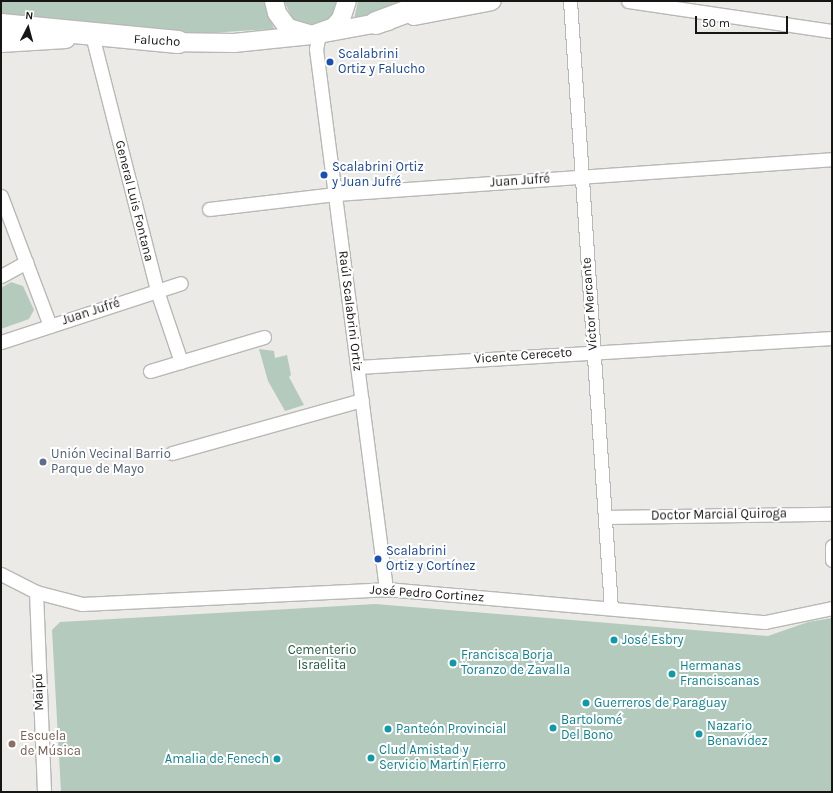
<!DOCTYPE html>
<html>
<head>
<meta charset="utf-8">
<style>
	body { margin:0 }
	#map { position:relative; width:833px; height:793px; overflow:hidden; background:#ebeae7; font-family:Karla,sans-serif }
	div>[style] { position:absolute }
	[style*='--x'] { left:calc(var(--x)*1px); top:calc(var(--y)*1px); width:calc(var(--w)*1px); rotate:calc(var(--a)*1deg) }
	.green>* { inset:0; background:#b4cabd }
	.roads { filter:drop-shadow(1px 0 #b8b8b5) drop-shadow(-1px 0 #b8b8b5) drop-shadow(0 1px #b8b8b5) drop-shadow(0 -1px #b8b8b5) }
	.street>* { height:13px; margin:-6.5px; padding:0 6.5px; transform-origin:6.5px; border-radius:6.5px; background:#fff }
	.secondary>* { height:18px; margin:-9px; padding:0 9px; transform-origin:9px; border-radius:9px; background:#fff }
	.highway>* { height:22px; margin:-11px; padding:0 11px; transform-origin:11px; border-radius:11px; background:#fff }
	.dots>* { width:11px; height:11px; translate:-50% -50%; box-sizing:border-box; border:2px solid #fff; border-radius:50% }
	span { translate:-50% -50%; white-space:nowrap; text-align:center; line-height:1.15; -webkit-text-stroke:4px #fff; paint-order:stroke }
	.street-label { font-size:13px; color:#161615 }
	.transit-label { font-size:13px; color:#164399 }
	.left { translate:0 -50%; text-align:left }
	.service-label { font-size:13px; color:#4e5e75 }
	.culture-label { font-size:13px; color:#0d838f }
	.right { translate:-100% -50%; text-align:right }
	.park-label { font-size:13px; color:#24593f }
	.education-label { font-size:13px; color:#785e54 }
	.frame { position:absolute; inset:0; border:2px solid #161615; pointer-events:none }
	.north { position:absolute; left:8px; top:8px; width:40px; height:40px; -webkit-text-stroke:3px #fff; paint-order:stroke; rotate:6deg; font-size:11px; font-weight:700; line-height:16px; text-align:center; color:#161615 }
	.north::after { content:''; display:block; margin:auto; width:14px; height:18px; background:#161615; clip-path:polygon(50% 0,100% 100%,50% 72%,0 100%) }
	.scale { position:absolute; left:695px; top:16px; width:93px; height:18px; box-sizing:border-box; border:2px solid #161615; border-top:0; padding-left:5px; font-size:12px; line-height:14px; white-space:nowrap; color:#161615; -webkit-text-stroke:3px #fff; paint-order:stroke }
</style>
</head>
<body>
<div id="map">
	<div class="green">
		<div style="clip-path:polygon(1px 1px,264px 1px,274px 29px,209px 33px,153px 32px,1px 20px)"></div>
		<div style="clip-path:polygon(284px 1px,339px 1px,336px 12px,328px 21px,313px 26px,293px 20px)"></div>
		<div style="clip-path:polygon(358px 1px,421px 1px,354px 19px)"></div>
		<div style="clip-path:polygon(11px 282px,23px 286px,34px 310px,29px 319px,1px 329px,1px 288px)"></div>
		<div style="clip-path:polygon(259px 349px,274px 351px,275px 358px,287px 355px,291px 375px,289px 377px,304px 405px,285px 411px,268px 381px)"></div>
		<div style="clip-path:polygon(375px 604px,768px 636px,808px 622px,832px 618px,832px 792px,61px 792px,52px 630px,60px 622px)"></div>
	</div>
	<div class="roads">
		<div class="street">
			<div style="--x:570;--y:1;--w:608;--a:86.14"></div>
			<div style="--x:628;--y:1;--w:206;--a:8.4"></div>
			<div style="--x:319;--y:34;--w:15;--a:101"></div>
			<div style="--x:316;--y:49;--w:545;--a:82.61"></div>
			<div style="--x:93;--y:39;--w:260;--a:75.7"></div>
			<div style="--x:157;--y:291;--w:75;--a:71.3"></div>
			<div style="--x:1;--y:196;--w:139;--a:69.3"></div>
			<div style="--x:209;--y:209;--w:127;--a:-6.8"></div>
			<div style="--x:335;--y:194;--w:498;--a:-4"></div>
			<div style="--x:1;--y:276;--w:29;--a:-29"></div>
			<div style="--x:1;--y:342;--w:189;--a:-18.1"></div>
			<div style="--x:358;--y:367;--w:475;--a:-3.5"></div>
			<div style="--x:150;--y:371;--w:119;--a:-16.6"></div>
			<div style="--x:172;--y:453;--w:197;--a:-15.6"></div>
			<div style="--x:605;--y:517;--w:227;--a:-0.8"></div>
			<div style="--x:832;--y:546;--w:14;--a:90"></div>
			<div style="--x:1;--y:574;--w:39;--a:27"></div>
			<div style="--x:36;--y:592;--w:48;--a:14.6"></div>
			<div style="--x:82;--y:604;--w:304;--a:-2.8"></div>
			<div style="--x:386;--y:589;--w:380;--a:5"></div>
			<div style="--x:765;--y:622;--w:68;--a:-11.8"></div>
			<div style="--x:36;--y:592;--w:200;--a:87.7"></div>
		</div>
		<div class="secondary">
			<div style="--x:274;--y:1;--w:12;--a:76"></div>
			<div style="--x:277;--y:13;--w:19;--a:54"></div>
			<div style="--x:288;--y:28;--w:25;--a:16"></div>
			<div style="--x:312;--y:35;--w:23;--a:-20"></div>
			<div style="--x:334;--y:27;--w:11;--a:-49"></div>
			<div style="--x:341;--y:19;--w:19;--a:-72"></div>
			<div style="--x:414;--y:16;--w:79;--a:-10.9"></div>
			<div style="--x:324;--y:33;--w:65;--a:-10.6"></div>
			<div style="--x:166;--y:42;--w:68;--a:0.8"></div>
			<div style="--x:234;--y:43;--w:78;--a:-5.9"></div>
			<div style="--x:1;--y:43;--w:65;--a:-3.5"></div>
		</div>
		<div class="highway">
			<div style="--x:376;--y:23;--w:63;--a:-20.4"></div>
			<div style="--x:1;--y:25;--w:178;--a:5.5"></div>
		</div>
	</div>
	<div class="dots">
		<div style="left:330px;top:62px;background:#1a4fb4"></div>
		<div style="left:324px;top:175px;background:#1a4fb4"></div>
		<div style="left:43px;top:462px;background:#5c6f8a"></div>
		<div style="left:378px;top:559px;background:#1a4fb4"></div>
		<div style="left:614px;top:640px;background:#0f9aa8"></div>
		<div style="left:453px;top:663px;background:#0f9aa8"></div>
		<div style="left:672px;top:674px;background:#0f9aa8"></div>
		<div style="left:586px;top:703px;background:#0f9aa8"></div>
		<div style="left:553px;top:728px;background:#0f9aa8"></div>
		<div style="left:388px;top:729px;background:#0f9aa8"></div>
		<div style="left:699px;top:734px;background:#0f9aa8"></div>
		<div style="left:12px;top:744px;background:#8d6e63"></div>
		<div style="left:371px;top:758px;background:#0f9aa8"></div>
		<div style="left:277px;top:759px;background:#0f9aa8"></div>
	</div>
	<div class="street-label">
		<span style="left:157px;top:41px;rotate:3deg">Falucho</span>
		<span style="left:520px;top:181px;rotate:-4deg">Juan Jufré</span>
		<span style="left:134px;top:201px;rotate:76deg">General Luis Fontana</span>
		<span style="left:590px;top:304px;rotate:-94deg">Víctor Mercante</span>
		<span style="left:350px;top:311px;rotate:83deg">Raúl Scalabrini Ortiz</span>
		<span style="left:91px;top:312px;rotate:-18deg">Juan Jufré</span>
		<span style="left:523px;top:356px;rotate:-4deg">Vicente Cereceto</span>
		<span style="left:719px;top:515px;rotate:-1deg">Doctor Marcial Quiroga</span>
		<span style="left:427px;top:594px;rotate:4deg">José Pedro Cortinez</span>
		<span style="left:39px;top:692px;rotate:-92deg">Maipú</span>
	</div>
	<div class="transit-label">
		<span class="left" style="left:338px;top:62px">Scalabrini<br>Ortiz y Falucho</span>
		<span class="left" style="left:332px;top:175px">Scalabrini Ortiz<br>y Juan Jufré</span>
		<span class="left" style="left:386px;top:559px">Scalabrini<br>Ortiz y Cortínez</span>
	</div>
	<div class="service-label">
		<span class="left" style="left:51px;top:462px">Unión Vecinal Barrio<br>Parque de Mayo</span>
	</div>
	<div class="culture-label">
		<span class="left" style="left:622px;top:640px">José Esbry</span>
		<span class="left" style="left:461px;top:663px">Francisca Borja<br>Toranzo de Zavalla</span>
		<span class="left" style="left:680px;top:674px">Hermanas<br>Franciscanas</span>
		<span class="left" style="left:594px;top:703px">Guerreros de Paraguay</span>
		<span class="left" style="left:561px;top:728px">Bartolomé<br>Del Bono</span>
		<span class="left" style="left:707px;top:734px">Nazario<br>Benavídez</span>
		<span class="left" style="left:396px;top:729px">Panteón Provincial</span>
		<span class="left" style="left:379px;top:758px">Clud Amistad y<br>Servicio Martín Fierro</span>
		<span class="right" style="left:269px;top:759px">Amalia de Fenech</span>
	</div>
	<div class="park-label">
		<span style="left:322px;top:658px">Cementerio<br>Israelita</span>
	</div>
	<div class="education-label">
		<span class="left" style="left:20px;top:744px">Escuela<br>de Música</span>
	</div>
	<div class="frame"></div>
	<div class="north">N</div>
	<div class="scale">50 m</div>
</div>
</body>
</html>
